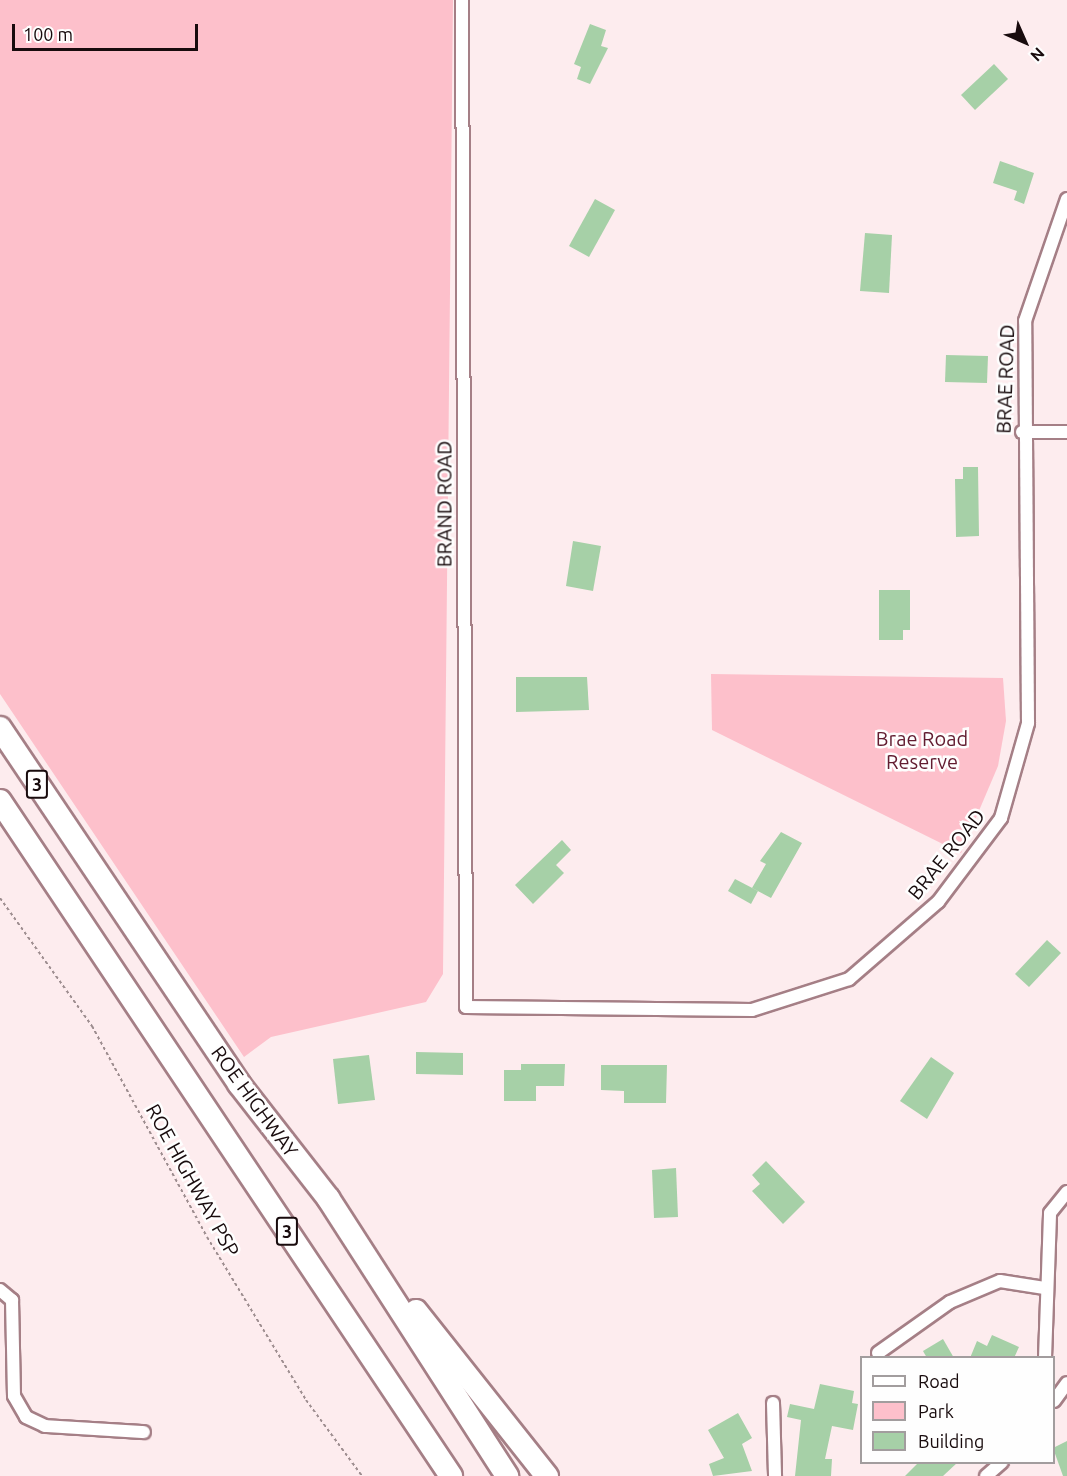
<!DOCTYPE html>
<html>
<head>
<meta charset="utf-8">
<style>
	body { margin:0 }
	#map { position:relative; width:1067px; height:1476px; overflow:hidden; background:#fdecee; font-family:Ubuntu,sans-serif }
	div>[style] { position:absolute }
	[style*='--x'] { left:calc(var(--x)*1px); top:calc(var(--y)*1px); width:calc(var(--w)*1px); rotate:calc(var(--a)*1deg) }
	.green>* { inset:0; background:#fdc0cb }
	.building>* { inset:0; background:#a6d0a7 }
	.path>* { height:2px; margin-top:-1px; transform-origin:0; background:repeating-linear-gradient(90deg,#9d8d8f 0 3px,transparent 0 6px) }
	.roads { filter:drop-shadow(2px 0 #a57f86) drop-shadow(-2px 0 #a57f86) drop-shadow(0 2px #a57f86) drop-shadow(0 -2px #a57f86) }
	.street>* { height:12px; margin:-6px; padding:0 6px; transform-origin:6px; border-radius:6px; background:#fff }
	.highway>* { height:22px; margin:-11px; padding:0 11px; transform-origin:11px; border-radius:11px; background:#fff }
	span { translate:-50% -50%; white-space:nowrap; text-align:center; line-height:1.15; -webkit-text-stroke:5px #fefefe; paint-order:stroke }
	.shield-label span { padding:2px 4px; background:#fefefe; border:2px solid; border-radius:4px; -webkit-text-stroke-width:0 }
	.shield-label { font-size:18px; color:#180b0d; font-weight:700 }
	.street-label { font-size:20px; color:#180b0d }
	.park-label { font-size:20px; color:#621c30 }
	.legend { position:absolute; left:860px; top:1356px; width:195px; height:108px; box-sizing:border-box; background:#fefefe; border:2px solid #a29d9e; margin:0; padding:8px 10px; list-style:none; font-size:18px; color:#180b0d }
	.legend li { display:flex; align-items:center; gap:12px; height:30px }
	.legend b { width:30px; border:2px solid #a29d9e }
	.north { position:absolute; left:995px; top:12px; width:60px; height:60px; -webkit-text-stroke:4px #fefefe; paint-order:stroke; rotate:135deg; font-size:16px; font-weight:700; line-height:24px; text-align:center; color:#180b0d }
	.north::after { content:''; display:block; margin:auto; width:21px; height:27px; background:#180b0d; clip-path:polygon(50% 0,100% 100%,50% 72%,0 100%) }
	.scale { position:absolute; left:12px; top:24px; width:186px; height:27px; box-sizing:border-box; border:3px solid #180b0d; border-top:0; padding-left:8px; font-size:18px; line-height:21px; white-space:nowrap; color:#180b0d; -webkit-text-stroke:4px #fefefe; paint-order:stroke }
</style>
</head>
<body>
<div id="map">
	<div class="green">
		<div style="clip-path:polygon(0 0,453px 0,443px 974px,426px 1002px,271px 1037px,244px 1057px,0 694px)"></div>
		<div style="clip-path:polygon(711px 674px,1003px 678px,1006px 721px,998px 766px,961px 853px,712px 730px)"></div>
	</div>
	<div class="building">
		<div style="clip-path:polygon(590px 24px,606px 30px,601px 46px,608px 48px,590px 84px,577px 79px,581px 67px,574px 64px)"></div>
		<div style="clip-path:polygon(994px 64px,1008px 79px,975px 110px,961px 95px)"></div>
		<div style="clip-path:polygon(1000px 161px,1034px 173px,1024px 204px,1014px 200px,1017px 191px,993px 183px)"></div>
		<div style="clip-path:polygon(595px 199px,615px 210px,589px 257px,569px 246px)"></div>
		<div style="clip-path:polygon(865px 233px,892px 235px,889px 293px,860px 291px)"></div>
		<div style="clip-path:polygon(946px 355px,988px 356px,987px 383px,945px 382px)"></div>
		<div style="clip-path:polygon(963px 467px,978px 467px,979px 536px,956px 537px,955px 479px,963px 479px)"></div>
		<div style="clip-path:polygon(573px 541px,601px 546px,593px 591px,566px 586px)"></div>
		<div style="clip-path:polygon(879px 590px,910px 590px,910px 630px,903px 630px,903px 640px,879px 640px)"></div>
		<div style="clip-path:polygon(516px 677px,587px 677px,589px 710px,516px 712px)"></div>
		<div style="clip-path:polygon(781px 832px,802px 843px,771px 898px,752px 888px,766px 864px,760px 861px)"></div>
		<div style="clip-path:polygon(562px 840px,571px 850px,556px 865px,564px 873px,533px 904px,515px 885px)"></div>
		<div style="clip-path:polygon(735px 879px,758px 891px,751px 904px,728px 891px)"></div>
		<div style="clip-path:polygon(1047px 940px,1061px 953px,1029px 987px,1015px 974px)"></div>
		<div style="clip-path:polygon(416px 1052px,463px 1053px,463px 1075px,416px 1074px)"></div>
		<div style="clip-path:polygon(369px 1055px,375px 1100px,338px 1104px,333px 1059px)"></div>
		<div style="clip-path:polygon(931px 1057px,954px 1073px,927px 1119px,900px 1101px)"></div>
		<div style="clip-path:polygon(521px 1064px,565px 1064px,564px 1086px,536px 1086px,536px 1101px,504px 1101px,504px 1070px,521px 1070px)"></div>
		<div style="clip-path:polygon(601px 1065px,667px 1065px,666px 1103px,624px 1103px,624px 1091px,601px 1090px)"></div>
		<div style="clip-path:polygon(766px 1161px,805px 1202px,783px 1224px,752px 1191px,760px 1184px,752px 1175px)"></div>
		<div style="clip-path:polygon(676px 1168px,678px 1217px,654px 1218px,652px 1170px)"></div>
		<div style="clip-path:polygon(992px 1335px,1019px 1347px,1014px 1358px,970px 1358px,977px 1341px,987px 1346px)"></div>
		<div style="clip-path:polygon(943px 1339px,954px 1358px,927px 1358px,923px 1351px)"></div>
		<div style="clip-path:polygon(820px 1384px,854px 1391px,852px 1403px,858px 1404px,853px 1430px,832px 1426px,825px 1459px,832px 1459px,831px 1476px,795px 1476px,801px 1420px,787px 1417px,790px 1404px,814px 1409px)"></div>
		<div style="clip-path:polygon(738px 1413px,752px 1438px,742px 1444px,752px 1471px,713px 1476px,709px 1464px,724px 1458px,708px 1430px)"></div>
		<div style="clip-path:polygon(1067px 1441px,1067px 1476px,1063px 1476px,1053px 1448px)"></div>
		<div style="clip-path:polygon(919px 1462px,958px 1462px,943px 1476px,905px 1476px)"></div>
	</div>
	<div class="path">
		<div style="--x:0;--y:898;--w:158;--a:54.3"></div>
		<div style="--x:92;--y:1026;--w:240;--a:61.4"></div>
		<div style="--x:207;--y:1237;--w:191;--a:58.7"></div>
		<div style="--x:306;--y:1400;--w:94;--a:53.6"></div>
	</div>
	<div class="roads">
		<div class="street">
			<div style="--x:462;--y:0;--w:1007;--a:89.77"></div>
			<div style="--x:466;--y:1007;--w:286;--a:0.6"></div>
			<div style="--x:752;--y:1010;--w:102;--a:-17.7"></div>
			<div style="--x:849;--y:979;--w:118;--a:-40.9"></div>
			<div style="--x:938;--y:902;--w:105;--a:-53.1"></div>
			<div style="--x:1001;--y:818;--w:99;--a:-74.1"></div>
			<div style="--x:1028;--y:723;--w:402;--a:-90.4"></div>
			<div style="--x:1025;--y:321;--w:129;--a:-71"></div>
			<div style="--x:1022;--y:432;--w:45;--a:0"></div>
			<div style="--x:0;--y:1290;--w:16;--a:40"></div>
			<div style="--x:12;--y:1300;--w:96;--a:88.8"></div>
			<div style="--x:14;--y:1396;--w:24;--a:60"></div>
			<div style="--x:26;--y:1417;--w:21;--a:25"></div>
			<div style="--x:45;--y:1426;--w:99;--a:3.5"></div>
			<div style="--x:878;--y:1353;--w:88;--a:-35.3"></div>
			<div style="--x:950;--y:1302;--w:54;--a:-22.8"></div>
			<div style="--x:1000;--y:1281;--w:45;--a:9"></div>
			<div style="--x:1045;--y:1358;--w:145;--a:-88"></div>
			<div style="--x:1050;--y:1213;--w:27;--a:-51"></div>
			<div style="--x:1054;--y:1401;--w:22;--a:-54"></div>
			<div style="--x:773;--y:1403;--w:73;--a:88.4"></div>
			<div style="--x:986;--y:1476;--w:21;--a:-41"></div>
		</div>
		<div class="highway">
			<div style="--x:0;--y:728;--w:429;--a:56.1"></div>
			<div style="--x:239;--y:1084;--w:145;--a:52"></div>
			<div style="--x:328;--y:1198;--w:331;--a:57.2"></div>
			<div style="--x:0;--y:801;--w:812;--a:56.25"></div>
			<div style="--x:416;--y:1311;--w:211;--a:51.6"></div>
		</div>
	</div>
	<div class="shield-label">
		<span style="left:37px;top:784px">3</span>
		<span style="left:287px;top:1231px">3</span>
	</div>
	<div class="street-label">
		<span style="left:1005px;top:379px;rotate:-88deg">BRAE ROAD</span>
		<span style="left:444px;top:504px;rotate:-90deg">BRAND ROAD</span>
		<span style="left:946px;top:854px;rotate:-51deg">BRAE ROAD</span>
		<span style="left:255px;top:1101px;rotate:54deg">ROE HIGHWAY</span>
		<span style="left:193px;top:1180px;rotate:61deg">ROE HIGHWAY PSP</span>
	</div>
	<div class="park-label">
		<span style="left:922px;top:750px">Brae Road<br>Reserve</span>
	</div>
	<ul class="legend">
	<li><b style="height:8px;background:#fff"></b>Road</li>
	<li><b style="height:16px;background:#fdc0cb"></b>Park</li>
	<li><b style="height:16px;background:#a6d0a7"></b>Building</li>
	</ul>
	<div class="north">N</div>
	<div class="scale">100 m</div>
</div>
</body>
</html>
